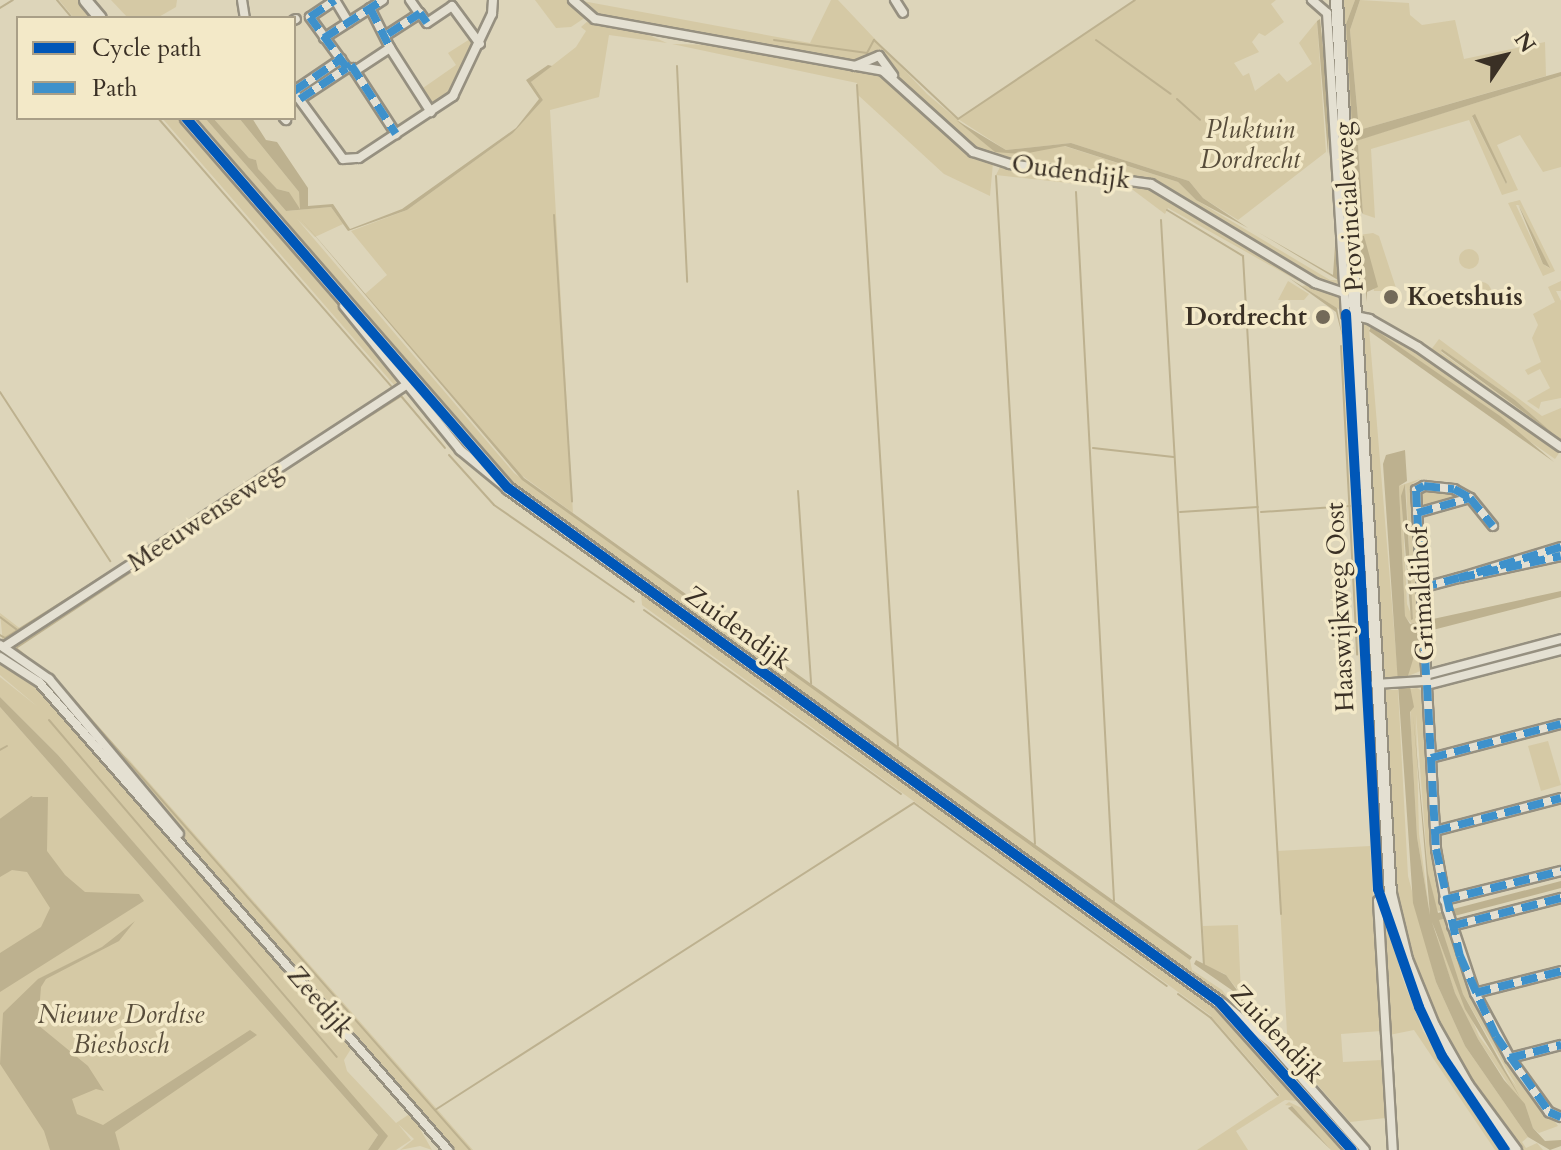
<!DOCTYPE html>
<html>
<head>
<meta charset="utf-8">
<style>
	body { margin:0 }
	#map { position:relative; width:1561px; height:1150px; overflow:hidden; background:#ddd5ba; font-family:Cardo,serif }
	div>[style] { position:absolute }
	[style*='--x'] { left:calc(var(--x)*1px); top:calc(var(--y)*1px); width:calc(var(--w)*1px); rotate:calc(var(--a)*1deg) }
	.green>* { inset:0; background:#d5c9a5 }
	.round { border-radius:50% }
	.water>* { inset:0; background:#bdb18f }
	.stream>* { height:2px; margin:-1px; padding:0 1px; transform-origin:1px; border-radius:1px; background:#bdb18f }
	.roads { filter:drop-shadow(2px 0 #969080) drop-shadow(-2px 0 #969080) drop-shadow(0 2px #969080) drop-shadow(0 -2px #969080) }
	.street>* { height:8px; margin:-4px; padding:0 4px; transform-origin:4px; border-radius:4px; background:#e4e0d2 }
	.secondary>* { height:11px; margin:-5.5px; padding:0 5.5px; transform-origin:5.5px; border-radius:5.5px; background:#e4e0d2 }
	.quiet>* { height:8px; margin-top:-4px; transform-origin:0; background:repeating-linear-gradient(90deg,#3e91cb 0 16px,transparent 0 24px) }
	.cycleway>* { height:10px; margin:-5px; padding:0 5px; transform-origin:5px; border-radius:5px; background:#0057b8 }
	.dots>* { width:22px; height:22px; translate:-50% -50%; box-sizing:border-box; border:4px solid #f3e9c8; border-radius:50% }
	span { translate:-50% -50%; white-space:nowrap; text-align:center; line-height:1.15; -webkit-text-stroke:7px #f3e9c8; paint-order:stroke }
	.park-label { font-size:26px; color:#584d3b; font-style:italic }
	.street-label { font-size:26px; color:#3a3025 }
	.poi-label { font-size:26px; color:#3a3025; font-weight:700 }
	.left { translate:0 -50%; text-align:left }
	.right { translate:-100% -50%; text-align:right }
	.legend { position:absolute; left:16px; top:16px; width:280px; height:104px; box-sizing:border-box; background:#f3e9c8; border:2px solid #a99f87; margin:0; padding:10px 14px; list-style:none; font-size:24px; color:#3a3025 }
	.legend li { display:flex; align-items:center; gap:16px; height:40px }
	.legend b { width:40px; border:2px solid #a99f87 }
	.north { position:absolute; left:1465px; top:16px; width:80px; height:80px; -webkit-text-stroke:6px #f3e9c8; paint-order:stroke; rotate:55deg; font-size:22px; font-weight:700; line-height:32px; text-align:center; color:#3a3025 }
	.north::after { content:''; display:block; margin:auto; width:28px; height:36px; background:#3a3025; clip-path:polygon(50% 0,100% 100%,50% 72%,0 100%) }
</style>
</head>
<body>
<div id="map">
	<div class="green">
		<div style="clip-path:polygon(59px 0,80px 0,95px 18px,74px 18px)"></div>
		<div style="clip-path:polygon(111px 0,177px 0,176px 7px,157px 18px,128px 18px)"></div>
		<div style="clip-path:polygon(535px 0,571px 0,586px 17px,571px 27px,556px 28px)"></div>
		<div style="clip-path:polygon(577px 0,810px 43px,831px 0,838px 0,927px 94px,995px 151px,1064px 146px,1178px 182px,1196px 200px,1330px 280px,1338px 280px,1338px 285px,1317px 281px,1148px 180px,990px 158px,954px 136px,893px 74px,597px 18px)"></div>
		<div style="clip-path:polygon(1136px 0,1276px 0,1271px 4px,1284px 22px,1265px 36px,1259px 33px,1252px 42px,1259px 52px,1234px 63px,1243px 76px,1249px 73px,1255px 91px,1279px 73px,1287px 82px,1312px 64px,1299px 43px,1317px 21px,1326px 152px,1238px 220px,1203px 198px,1189px 181px,1071px 143px,1006px 150px,958px 119px)"></div>
		<div style="clip-path:polygon(evenodd,1339px 0,1355px 0,1346px 24px,1358px 140px,1561px 76px,1561px 167px,1543px 172px,1520px 135px,1497px 145px,1518px 190px,1502px 195px,1469px 120px,1371px 149px,1375px 218px,1363px 214px,1358px 146px,1356px 210px,1339px 0,1474px 115px,1507px 182px,1506px 184px,1472px 117px,1474px 115px)"></div>
		<div style="clip-path:polygon(1360px 0,1409px 3px,1410px 15px,1422px 25px,1455px 20px,1464px 59px,1545px 42px,1546px 76px,1359px 130px,1350px 30px)"></div>
		<div style="clip-path:polygon(589px 20px,635px 29px,667px 43px,609px 35px,599px 97px,550px 110px,573px 513px,513px 469px,365px 294px,387px 275px,351px 231px,407px 210px,513px 133px,543px 100px,531px 82px,576px 47px,586px 31px,581px 27px)"></div>
		<div style="clip-path:polygon(470px 39px,473px 44px,447px 94px,433px 104px,423px 88px,456px 65px,448px 53px)"></div>
		<div style="clip-path:polygon(672px 44px,720px 45px,882px 75px,967px 151px,993px 163px,990px 196px,944px 174px,858px 95px,857px 83px)"></div>
		<div style="clip-path:polygon(162px 118px,182px 118px,332px 291px,400px 386px,3px 643px,0 613px,22px 630px,395px 386px)"></div>
		<div style="clip-path:polygon(192px 118px,205px 118px,286px 211px,331px 207px,343px 224px,315px 237px,297px 219px,514px 473px,1190px 960px,1192px 970px,1222px 990px,1237px 1010px,513px 486px)"></div>
		<div style="clip-path:polygon(213px 118px,239px 118px,299px 192px,302px 207px,296px 209px,289px 192px,277px 189px,257px 169px,256px 160px,249px 158px)"></div>
		<div style="clip-path:polygon(1001px 165px,1151px 186px,1297px 274px,1298px 281px,1168px 208px,1165px 214px,1133px 190px,996px 175px)"></div>
		<div style="clip-path:polygon(evenodd,1520px 200px,1555px 271px,1543px 276px,1508px 203px,1520px 200px,1516px 205px,1519px 205px,1549px 268px,1543px 264px,1516px 205px)"></div>
		<div style="clip-path:polygon(1373px 233px,1379px 236px,1397px 291px,1374px 291px,1364px 236px,1359px 235px)"></div>
		<div class="round" style="left:1459px;top:249px;width:20px;height:20px"></div>
		<div style="clip-path:polygon(1288px 281px,1309px 294px,1304px 300px,1278px 300px)"></div>
		<div style="clip-path:polygon(1561px 281px,1561px 291px,1556px 291px,1561px 301px,1561px 398px,1541px 402px,1539px 409px,1527px 401px,1550px 388px,1540px 369px,1528px 375px,1525px 370px,1541px 362px,1532px 338px,1538px 325px,1533px 314px,1555px 302px,1548px 287px)"></div>
		<div class="round" style="left:1473px;top:282px;width:18px;height:18px"></div>
		<div style="clip-path:polygon(1312px 284px,1339px 297px,1343px 312px,1302px 286px)"></div>
		<div style="clip-path:polygon(1364px 321px,1478px 390px,1561px 450px,1555px 459px,1369px 328px,1398px 677px,1383px 678px,1360px 327px)"></div>
		<div style="clip-path:polygon(evenodd,1439px 339px,1542px 416px,1561px 408px,1561px 439px,1555px 440px,1430px 351px,1439px 339px,1442px 349px,1515px 400px,1557px 437px,1441px 352px,1442px 349px)"></div>
		<div style="clip-path:polygon(evenodd,1420px 479px,1412px 484px,1420px 626px,1414px 626px,1405px 617px,1399px 486px,1420px 479px,1406px 485px,1411px 596px,1413px 619px,1407px 604px,1402px 501px,1406px 485px)"></div>
		<div style="clip-path:polygon(1421px 490px,1442px 490px,1457px 497px,1424px 508px)"></div>
		<div style="clip-path:polygon(575px 540px,1205px 994px,1301px 1101px,1285px 1100px,1236px 1131px,1248px 1150px,1197px 1150px,1280px 1095px,1210px 1015px,642px 605px,641px 593px)"></div>
		<div style="clip-path:polygon(1421px 633px,1423px 670px,1408px 676px,1415px 643px)"></div>
		<div style="clip-path:polygon(1561px 641px,1561px 648px,1431px 682px,1430px 676px)"></div>
		<div style="clip-path:polygon(0 659px,32px 680px,354px 1044px,344px 1060px,347px 1071px,396px 1123px,411px 1113px,432px 1150px,420px 1146px,400px 1150px,414px 1139px,398px 1124px,411px 1140px,396px 1150px,378px 1150px,387px 1136px,58px 755px,0 697px,0 677px,38px 707px,0 675px)"></div>
		<div style="clip-path:polygon(1417px 688px,1424px 692px,1435px 872px,1444px 912px,1436px 910px,1428px 873px,1416px 714px,1419px 834px,1430px 915px,1417px 837px,1411px 733px,1410px 689px)"></div>
		<div style="clip-path:polygon(1383px 690px,1398px 690px,1408px 876px,1436px 982px,1465px 1046px,1528px 1137px,1522px 1142px,1526px 1148px,1537px 1143px,1543px 1150px,1515px 1150px,1466px 1078px,1419px 988px,1394px 895px)"></div>
		<div style="clip-path:polygon(0 707px,378px 1135px,368px 1150px,0 1150px)"></div>
		<div style="clip-path:polygon(1548px 741px,1561px 785px,1541px 791px,1528px 746px)"></div>
		<div style="clip-path:polygon(124px 754px,392px 1058px,473px 1150px,450px 1150px,200px 860px)"></div>
		<div style="clip-path:polygon(1370px 846px,1381px 1031px,1341px 1034px,1343px 1062px,1382px 1060px,1385px 1118px,1350px 1122px,1288px 1051px,1277px 851px)"></div>
		<div style="clip-path:polygon(1383px 905px,1402px 977px,1423px 1031px,1500px 1150px,1495px 1150px,1414px 1030px,1389px 1035px)"></div>
		<div style="clip-path:polygon(1446px 917px,1481px 1013px,1558px 1126px,1539px 1133px,1533px 1128px,1525px 1104px,1520px 1102px,1478px 1039px,1455px 993px,1431px 922px,1479px 1036px,1517px 1087px,1463px 994px,1439px 928px,1439px 919px)"></div>
		<div style="clip-path:polygon(1238px 925px,1241px 994px,1225px 974px,1204px 965px,1203px 926px)"></div>
		<div style="clip-path:polygon(1289px 1102px,1314px 1114px,1341px 1150px,1331px 1150px,1292px 1106px,1285px 1105px)"></div>
	</div>
	<div class="water">
		<div style="clip-path:polygon(1355px 0,1360px 0,1350px 30px,1359px 130px,1561px 72px,1561px 76px,1353px 142px,1346px 24px)"></div>
		<div style="clip-path:polygon(1320px 19px,1330px 113px,1328px 154px,1317px 21px)"></div>
		<div style="clip-path:polygon(548px 65px,552px 66px,531px 82px,543px 100px,513px 133px,407px 210px,348px 231px,331px 207px,286px 211px,205px 118px,213px 118px,249px 158px,256px 160px,258px 169px,277px 189px,289px 192px,300px 209px,299px 192px,239px 118px,252px 118px,266px 140px,277px 142px,308px 188px,308px 206px,333px 204px,350px 229px,402px 209px,516px 128px,539px 99px,526px 80px)"></div>
		<div style="clip-path:polygon(1475px 114px,1507px 182px,1506px 184px,1472px 116px)"></div>
		<div style="clip-path:polygon(956px 120px,1006px 150px,1071px 143px,1189px 181px,1203px 198px,1248px 228px,1196px 200px,1178px 182px,1065px 146px,1023px 154px,995px 152px)"></div>
		<div style="clip-path:polygon(1354px 145px,1358px 145px,1363px 214px,1357px 205px)"></div>
		<div style="clip-path:polygon(1518px 204px,1550px 268px,1543px 264px)"></div>
		<div style="clip-path:polygon(299px 217px,524px 478px,1192px 957px,1190px 960px,522px 480px)"></div>
		<div style="clip-path:polygon(1256px 231px,1333px 275px,1336px 232px,1338px 280px)"></div>
		<div style="clip-path:polygon(1359px 235px,1364px 236px,1378px 287px,1367px 292px,1367px 302px)"></div>
		<div style="clip-path:polygon(1289px 278px,1337px 308px,1343px 339px,1336px 312px)"></div>
		<div style="clip-path:polygon(1371px 327px,1500px 416px,1554px 462px,1369px 331px)"></div>
		<div style="clip-path:polygon(1442px 349px,1515px 400px,1557px 437px,1441px 351px)"></div>
		<div style="clip-path:polygon(1405px 450px,1407px 481px,1399px 486px,1405px 616px,1410px 624px,1561px 591px,1561px 597px,1421px 633px,1408px 676px,1414px 707px,1410px 712px,1417px 837px,1430px 915px,1413px 713px,1428px 873px,1438px 913px,1561px 881px,1561px 888px,1439px 920px,1463px 994px,1521px 1099px,1465px 1009px,1432px 922px,1455px 993px,1478px 1039px,1504px 1080px,1525px 1104px,1533px 1128px,1545px 1141px,1561px 1140px,1561px 1146px,1550px 1150px,1528px 1137px,1465px 1046px,1436px 982px,1413px 903px,1383px 464px,1386px 455px)"></div>
		<div style="clip-path:polygon(1405px 484px,1413px 619px,1411px 620px,1401px 496px)"></div>
		<div style="clip-path:polygon(0 697px,58px 755px,388px 1136px,378px 1150px,368px 1150px,378px 1135px,0 707px)"></div>
		<div style="clip-path:polygon(33px 797px,48px 797px,47px 851px,65px 875px,85px 892px,139px 894px,144px 901px,0 992px,0 953px,41px 927px,50px 908px,27px 872px,12px 870px,0 877px,0 820px)"></div>
		<div style="clip-path:polygon(135px 921px,119px 941px,46px 979px,41px 987px,38px 1025px,88px 1066px,104px 1091px,96px 1089px,72px 1099px,77px 1114px,103px 1125px,250px 1030px,257px 1035px,115px 1132px,120px 1150px,50px 1150px,44px 1131px,0 1064px,3px 1013px,38px 979px,102px 947px)"></div>
		<div style="clip-path:polygon(1196px 960px,1226px 975px,1269px 1034px,1233px 991px,1194px 964px)"></div>
		<div style="clip-path:polygon(1292px 1106px,1331px 1150px,1288px 1108px)"></div>
	</div>
	<div class="stream">
		<div style="--x:57;--y:0;--w:23;--a:50"></div>
		<div style="--x:0;--y:8;--w:15;--a:-32"></div>
		<div style="--x:774;--y:40;--w:94;--a:8"></div>
		<div style="--x:867;--y:53;--w:15;--a:-62"></div>
		<div style="--x:874;--y:40;--w:115;--a:43.2"></div>
		<div style="--x:958;--y:119;--w:213;--a:-33.9"></div>
		<div style="--x:1096;--y:40;--w:92;--a:35.8"></div>
		<div style="--x:677;--y:66;--w:216;--a:87.3"></div>
		<div style="--x:857;--y:85;--w:662;--a:86.45"></div>
		<div style="--x:1177;--y:99;--w:31;--a:42"></div>
		<div style="--x:158;--y:118;--w:355;--a:49"></div>
		<div style="--x:996;--y:176;--w:669;--a:86.66"></div>
		<div style="--x:1076;--y:192;--w:710;--a:86.93"></div>
		<div style="--x:1167;--y:210;--w:89;--a:31.2"></div>
		<div style="--x:1243;--y:256;--w:659;--a:86.69"></div>
		<div style="--x:554;--y:215;--w:287;--a:86.4"></div>
		<div style="--x:1161;--y:220;--w:746;--a:86.7"></div>
		<div style="--x:1341;--y:346;--w:309;--a:87"></div>
		<div style="--x:0;--y:392;--w:202;--a:56.9"></div>
		<div style="--x:1093;--y:448;--w:81;--a:6.4"></div>
		<div style="--x:449;--y:455;--w:67;--a:48"></div>
		<div style="--x:494;--y:505;--w:170;--a:34.7"></div>
		<div style="--x:282;--y:472;--w:141;--a:-32.6"></div>
		<div style="--x:401;--y:396;--w:68;--a:49.8"></div>
		<div style="--x:798;--y:491;--w:193;--a:86.1"></div>
		<div style="--x:1180;--y:512;--w:78;--a:-3.7"></div>
		<div style="--x:1261;--y:512;--w:89;--a:-3.9"></div>
		<div style="--x:126;--y:562;--w:90;--a:-32.3"></div>
		<div style="--x:644;--y:610;--w:316;--a:35.6"></div>
		<div style="--x:0;--y:617;--w:21;--a:37"></div>
		<div style="--x:0;--y:635;--w:6;--a:31"></div>
		<div style="--x:5;--y:638;--w:131;--a:-32.2"></div>
		<div style="--x:61;--y:685;--w:58;--a:-140.6"></div>
		<div style="--x:16;--y:648;--w:313;--a:-33.5"></div>
		<div style="--x:66;--y:691;--w:611;--a:48.65"></div>
		<div style="--x:49;--y:720;--w:443;--a:49.5"></div>
		<div style="--x:0;--y:750;--w:8;--a:-30"></div>
		<div style="--x:0;--y:820;--w:39;--a:-36"></div>
		<div style="--x:1033;--y:846;--w:34;--a:34"></div>
		<div style="--x:1178;--y:994;--w:41;--a:36"></div>
		<div style="--x:1211;--y:1018;--w:102;--a:49"></div>
		<div style="--x:435;--y:1110;--w:569;--a:-32.66"></div>
		<div style="--x:914;--y:803;--w:312;--a:35.9"></div>
	</div>
	<div class="roads">
		<div class="street">
			<div style="--x:242;--y:0;--w:18;--a:81"></div>
			<div style="--x:335;--y:0;--w:26;--a:59"></div>
			<div style="--x:410;--y:0;--w:16;--a:55"></div>
			<div style="--x:573;--y:0;--w:29;--a:41"></div>
			<div style="--x:595;--y:19;--w:293;--a:10.2"></div>
			<div style="--x:883;--y:71;--w:121;--a:42"></div>
			<div style="--x:973;--y:152;--w:39;--a:18"></div>
			<div style="--x:1010;--y:164;--w:142;--a:8.1"></div>
			<div style="--x:1151;--y:184;--w:192;--a:31.1"></div>
			<div style="--x:1315;--y:283;--w:31;--a:19"></div>
			<div style="--x:895;--y:0;--w:15;--a:58"></div>
			<div style="--x:1312;--y:0;--w:20;--a:41"></div>
			<div style="--x:1327;--y:13;--w:302;--a:86.4"></div>
			<div style="--x:1346;--y:314;--w:24;--a:12"></div>
			<div style="--x:1369;--y:319;--w:56;--a:29.7"></div>
			<div style="--x:1418;--y:347;--w:174;--a:35"></div>
			<div style="--x:370;--y:8;--w:45;--a:63.4"></div>
			<div style="--x:294;--y:20;--w:2;--a:-27"></div>
			<div style="--x:388;--y:34;--w:38;--a:-33"></div>
			<div style="--x:420;--y:13;--w:12;--a:55"></div>
			<div style="--x:427;--y:23;--w:30;--a:-34"></div>
			<div style="--x:452;--y:6;--w:47;--a:53.6"></div>
			<div style="--x:324;--y:38;--w:70;--a:-32.8"></div>
			<div style="--x:855;--y:66;--w:26;--a:-23"></div>
			<div style="--x:879;--y:56;--w:24;--a:54"></div>
			<div style="--x:353;--y:68;--w:79;--a:56.9"></div>
			<div style="--x:355;--y:71;--w:42;--a:-33.3"></div>
			<div style="--x:390;--y:48;--w:76;--a:57.4"></div>
			<div style="--x:294;--y:91;--w:57;--a:-34.2"></div>
			<div style="--x:294;--y:92;--w:83;--a:53.8"></div>
			<div style="--x:343;--y:159;--w:16;--a:-4"></div>
			<div style="--x:359;--y:158;--w:113;--a:-33.4"></div>
			<div style="--x:453;--y:96;--w:91;--a:-64.6"></div>
			<div style="--x:492;--y:14;--w:14;--a:-86"></div>
			<div style="--x:300;--y:99;--w:56;--a:-33.4"></div>
			<div style="--x:347;--y:68;--w:63;--a:-126"></div>
			<div style="--x:310;--y:17;--w:30;--a:-34"></div>
			<div style="--x:284;--y:118;--w:3;--a:45"></div>
			<div style="--x:344;--y:306;--w:185;--a:51.1"></div>
			<div style="--x:460;--y:450;--w:57;--a:39.3"></div>
			<div style="--x:1417;--y:513;--w:55;--a:-15.8"></div>
			<div style="--x:1493;--y:526;--w:36;--a:-129"></div>
			<div style="--x:1470;--y:498;--w:18;--a:-151"></div>
			<div style="--x:1454;--y:489;--w:30;--a:-174"></div>
			<div style="--x:1424;--y:486;--w:9;--a:153"></div>
			<div style="--x:1416;--y:490;--w:360;--a:86.8"></div>
			<div style="--x:1436;--y:849;--w:61;--a:79.6"></div>
			<div style="--x:1447;--y:909;--w:89;--a:71.6"></div>
			<div style="--x:1475;--y:993;--w:74;--a:61.7"></div>
			<div style="--x:1510;--y:1058;--w:67;--a:54.2"></div>
			<div style="--x:1549;--y:1112;--w:13;--a:23"></div>
			<div style="--x:1561;--y:547;--w:107;--a:163.1"></div>
			<div style="--x:1459;--y:578;--w:104;--a:-12.2"></div>
			<div style="--x:1421;--y:588;--w:39;--a:-15"></div>
			<div style="--x:0;--y:645;--w:60;--a:34.8"></div>
			<div style="--x:49;--y:679;--w:202;--a:50"></div>
			<div style="--x:4;--y:647;--w:478;--a:-33.1"></div>
			<div style="--x:0;--y:657;--w:46;--a:32.7"></div>
			<div style="--x:39;--y:682;--w:622;--a:48.85"></div>
			<div style="--x:1426;--y:675;--w:140;--a:-14.9"></div>
			<div style="--x:1375;--y:684;--w:48;--a:-3.6"></div>
			<div style="--x:1427;--y:685;--w:138;--a:-14.6"></div>
			<div style="--x:1431;--y:758;--w:134;--a:-14.7"></div>
			<div style="--x:1435;--y:831;--w:130;--a:-14.7"></div>
			<div style="--x:1390;--y:893;--w:14;--a:146"></div>
			<div style="--x:1378;--y:901;--w:249;--a:86.6"></div>
			<div style="--x:1444;--y:900;--w:121;--a:-13.9"></div>
			<div style="--x:1452;--y:926;--w:113;--a:-14.4"></div>
			<div style="--x:1475;--y:993;--w:89;--a:-14.3"></div>
			<div style="--x:1224;--y:1004;--w:61;--a:39.7"></div>
			<div style="--x:1271;--y:1043;--w:142;--a:48.7"></div>
			<div style="--x:1510;--y:1058;--w:53;--a:-14.3"></div>
		</div>
		<div class="secondary">
			<div style="--x:85;--y:0;--w:23;--a:50"></div>
			<div style="--x:1336;--y:0;--w:895;--a:86.54"></div>
			<div style="--x:1390;--y:893;--w:68;--a:76.4"></div>
			<div style="--x:1406;--y:959;--w:71;--a:67.8"></div>
			<div style="--x:1433;--y:1025;--w:69;--a:60.5"></div>
			<div style="--x:1467;--y:1085;--w:81;--a:53.6"></div>
			<div style="--x:186;--y:118;--w:490;--a:49"></div>
			<div style="--x:508;--y:488;--w:877;--a:35.86"></div>
			<div style="--x:1219;--y:1002;--w:199;--a:48.1"></div>
		</div>
	</div>
	<div class="quiet">
		<div style="--x:370;--y:8;--w:45;--a:63.4"></div>
		<div style="--x:388;--y:34;--w:38;--a:-33"></div>
		<div style="--x:420;--y:13;--w:12;--a:55"></div>
		<div style="--x:324;--y:38;--w:70;--a:-32.8"></div>
		<div style="--x:347;--y:68;--w:5;--a:-37"></div>
		<div style="--x:351;--y:65;--w:82;--a:56.9"></div>
		<div style="--x:294;--y:91;--w:57;--a:-34.2"></div>
		<div style="--x:300;--y:99;--w:56;--a:-33.4"></div>
		<div style="--x:347;--y:68;--w:63;--a:-126"></div>
		<div style="--x:310;--y:17;--w:30;--a:-34"></div>
		<div style="--x:1417;--y:513;--w:55;--a:-15.8"></div>
		<div style="--x:1561;--y:547;--w:107;--a:163.1"></div>
		<div style="--x:1459;--y:578;--w:104;--a:-12.2"></div>
		<div style="--x:1421;--y:588;--w:39;--a:-15"></div>
		<div style="--x:1426;--y:675;--w:185;--a:-93.1"></div>
		<div style="--x:1416;--y:490;--w:9;--a:-27"></div>
		<div style="--x:1424;--y:486;--w:30;--a:6"></div>
		<div style="--x:1454;--y:489;--w:18;--a:29"></div>
		<div style="--x:1470;--y:498;--w:36;--a:51"></div>
		<div style="--x:1427;--y:685;--w:164;--a:86.9"></div>
		<div style="--x:1436;--y:849;--w:110;--a:77.4"></div>
		<div style="--x:1460;--y:956;--w:88;--a:65.8"></div>
		<div style="--x:1496;--y:1036;--w:93;--a:55.1"></div>
		<div style="--x:1549;--y:1112;--w:13;--a:23"></div>
		<div style="--x:1431;--y:758;--w:134;--a:-14.7"></div>
		<div style="--x:1435;--y:831;--w:130;--a:-14.7"></div>
		<div style="--x:1444;--y:900;--w:121;--a:-13.9"></div>
		<div style="--x:1452;--y:926;--w:113;--a:-14.4"></div>
		<div style="--x:1475;--y:993;--w:89;--a:-14.3"></div>
		<div style="--x:1510;--y:1058;--w:53;--a:-14.3"></div>
	</div>
	<div class="cycleway">
		<div style="--x:186;--y:118;--w:490;--a:49"></div>
		<div style="--x:508;--y:488;--w:877;--a:35.86"></div>
		<div style="--x:1219;--y:1002;--w:199;--a:48.1"></div>
		<div style="--x:1346;--y:314;--w:576;--a:86.81"></div>
		<div style="--x:1378;--y:889;--w:125;--a:70.8"></div>
		<div style="--x:1419;--y:1007;--w:54;--a:64.9"></div>
		<div style="--x:1442;--y:1056;--w:113;--a:56.2"></div>
	</div>
	<div class="dots">
		<div style="left:1391px;top:297px;background:#736a59"></div>
		<div style="left:1323px;top:317px;background:#736a59"></div>
	</div>
	<div class="park-label">
		<span style="left:1250px;top:145px">Pluktuin<br>Dordrecht</span>
		<span style="left:121px;top:1030px">Nieuwe Dordtse<br>Biesbosch</span>
	</div>
	<div class="street-label">
		<span style="left:1071px;top:172px;rotate:8deg">Oudendijk</span>
		<span style="left:1349px;top:207px;rotate:-94deg">Provincialeweg</span>
		<span style="left:205px;top:517px;rotate:-33deg">Meeuwenseweg</span>
		<span style="left:1422px;top:594px;rotate:-93deg">Grimaldihof</span>
		<span style="left:1340px;top:607px;rotate:-93deg">Haaswijkweg Oost</span>
		<span style="left:738px;top:628px;rotate:36deg">Zuidendijk</span>
		<span style="left:320px;top:1002px;rotate:49deg">Zeedijk</span>
		<span style="left:1277px;top:1034px;rotate:47deg">Zuidendijk</span>
	</div>
	<div class="poi-label">
		<span class="left" style="left:1407px;top:297px">Koetshuis</span>
		<span class="right" style="left:1307px;top:317px">Dordrecht</span>
	</div>
	<ul class="legend">
	<li><b style="height:10px;background:#0057b8"></b>Cycle path</li>
	<li><b style="height:10px;background:#3e91cb"></b>Path</li>
	</ul>
	<div class="north">N</div>
</div>
</body>
</html>
